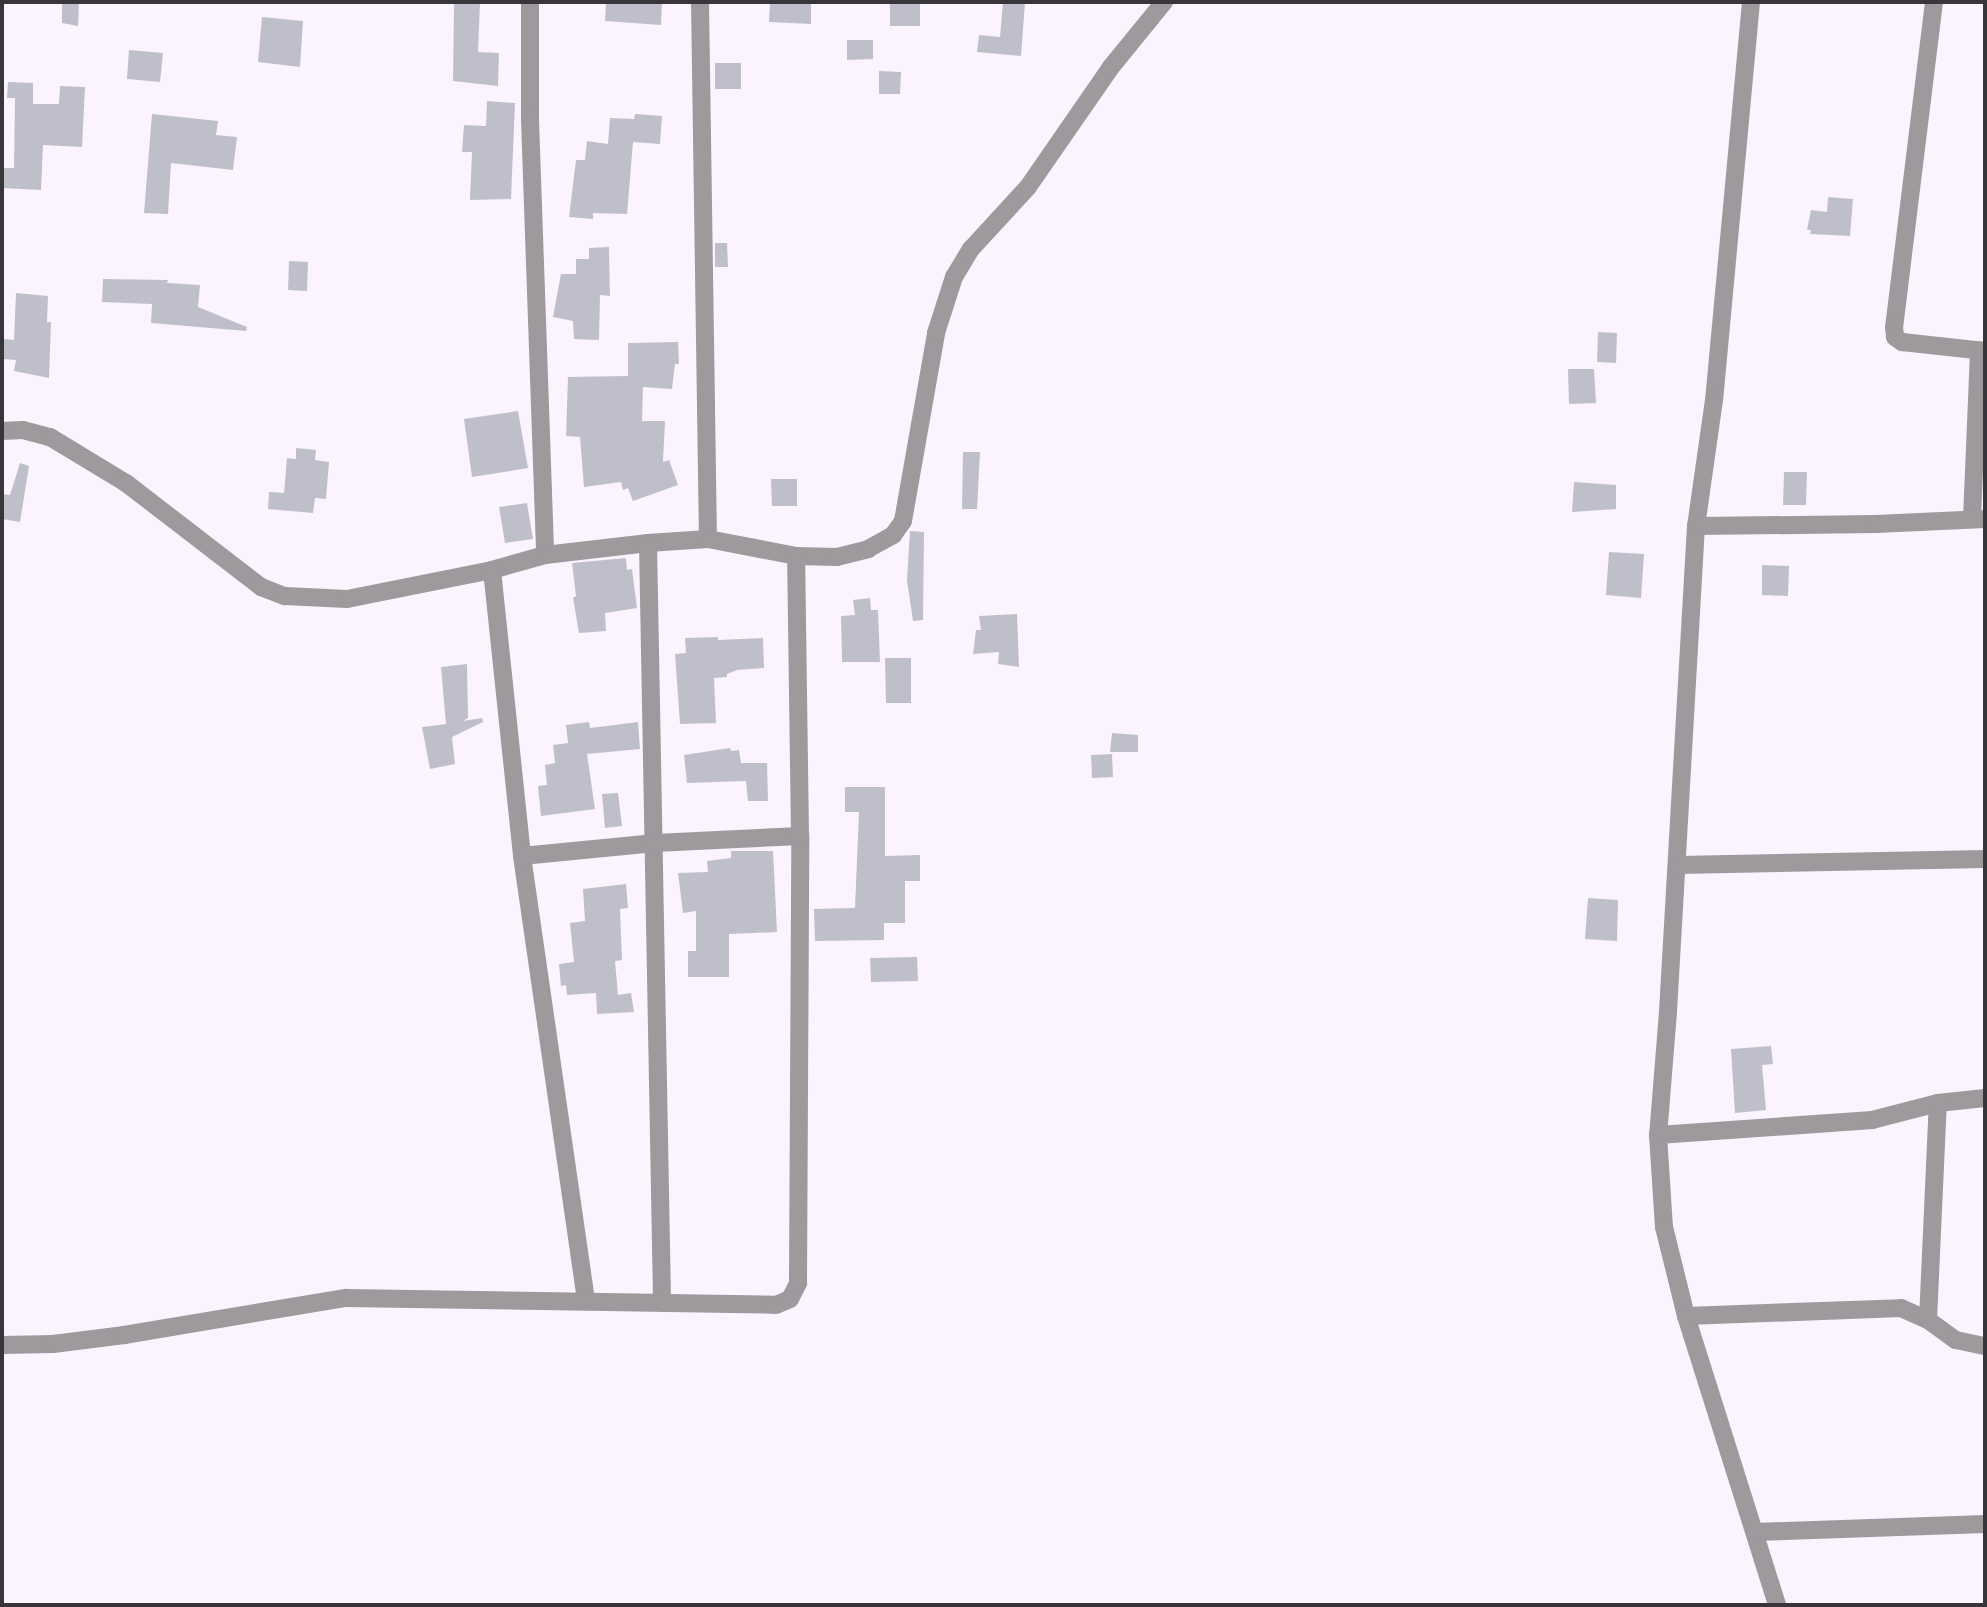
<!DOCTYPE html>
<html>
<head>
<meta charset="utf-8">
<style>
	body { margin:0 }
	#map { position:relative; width:1987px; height:1607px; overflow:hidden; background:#fbf4ff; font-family:Cabin,sans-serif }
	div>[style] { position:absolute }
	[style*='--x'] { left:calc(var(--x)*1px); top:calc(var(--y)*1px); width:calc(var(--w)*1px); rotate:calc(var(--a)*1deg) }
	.building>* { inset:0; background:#bfbfcb }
	.minor>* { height:18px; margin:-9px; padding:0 9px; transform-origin:9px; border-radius:9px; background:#9e999c }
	span { translate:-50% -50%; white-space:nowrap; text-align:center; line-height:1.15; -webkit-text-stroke:5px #fff; paint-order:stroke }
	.frame { position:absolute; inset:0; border:4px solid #39363b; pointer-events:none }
</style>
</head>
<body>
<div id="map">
	<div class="building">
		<div style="clip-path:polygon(62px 2px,79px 2px,78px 26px,62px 23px)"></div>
		<div style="clip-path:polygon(454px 2px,480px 3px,478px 52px,499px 53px,498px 86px,453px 81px)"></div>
		<div style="clip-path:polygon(606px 2px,662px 2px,661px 25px,605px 21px)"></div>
		<div style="clip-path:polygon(770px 2px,811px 2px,811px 24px,769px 22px)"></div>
		<div style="clip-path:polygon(890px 2px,920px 2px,920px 26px,890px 26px)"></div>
		<div style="clip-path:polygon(1003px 2px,1025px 2px,1021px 56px,977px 52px,979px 35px,1000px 37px)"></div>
		<div style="clip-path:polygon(262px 17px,303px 21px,300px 67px,258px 62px)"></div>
		<div style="clip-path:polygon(847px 40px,873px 40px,873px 59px,847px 60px)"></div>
		<div style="clip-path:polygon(129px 50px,163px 53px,160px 82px,127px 79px)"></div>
		<div style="clip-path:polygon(715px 63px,741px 63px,741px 89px,715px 89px)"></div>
		<div style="clip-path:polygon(879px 71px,901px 72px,900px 94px,879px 94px)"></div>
		<div style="clip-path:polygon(8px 82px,33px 83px,33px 104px,59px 104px,60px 86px,85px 87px,82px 147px,43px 145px,41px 190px,2px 188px,3px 168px,14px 168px,15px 98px,7px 98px)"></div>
		<div style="clip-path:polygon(487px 101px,515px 103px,511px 199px,470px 200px,472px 152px,462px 152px,464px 125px,486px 126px)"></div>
		<div style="clip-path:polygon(152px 114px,218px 121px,216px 135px,237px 137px,233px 170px,171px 163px,168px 214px,144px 213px)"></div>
		<div style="clip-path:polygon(635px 114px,662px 116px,660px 144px,633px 142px,627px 214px,593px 213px,593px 219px,569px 217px,576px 160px,585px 160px,587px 141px,608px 144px,610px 118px,634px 119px)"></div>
		<div style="clip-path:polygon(1828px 197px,1853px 199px,1850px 236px,1810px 234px,1811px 230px,1807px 230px,1811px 210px,1827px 212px)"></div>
		<div style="clip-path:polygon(715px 243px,727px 243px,728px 267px,715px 267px)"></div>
		<div style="clip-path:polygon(609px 247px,610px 296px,600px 295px,599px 340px,574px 339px,573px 321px,553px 317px,561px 274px,576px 274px,576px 259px,589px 259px,589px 248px)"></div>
		<div style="clip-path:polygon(289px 261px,308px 262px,307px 291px,288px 290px)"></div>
		<div style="clip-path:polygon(103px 279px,168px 280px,167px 283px,200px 285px,198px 307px,247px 327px,246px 331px,151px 323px,152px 304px,102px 302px)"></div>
		<div style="clip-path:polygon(16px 293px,48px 296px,47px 322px,51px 322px,49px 378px,14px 371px,16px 360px,2px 359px,2px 339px,14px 340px)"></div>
		<div style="clip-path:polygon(1598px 332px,1617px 333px,1616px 363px,1597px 362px)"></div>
		<div style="clip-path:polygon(678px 342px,679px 364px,675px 364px,672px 389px,643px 387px,642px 421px,665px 421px,663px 462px,669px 460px,678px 485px,633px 501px,628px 488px,623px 490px,621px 482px,584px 487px,580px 437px,566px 436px,568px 377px,628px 376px,628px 343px)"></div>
		<div style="clip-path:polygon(1568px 369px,1594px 369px,1596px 403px,1569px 404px)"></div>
		<div style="clip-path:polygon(518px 411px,528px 468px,472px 477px,464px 419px)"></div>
		<div style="clip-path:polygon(296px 448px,316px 450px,315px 460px,329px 462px,326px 499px,315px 498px,313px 513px,268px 509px,269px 492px,284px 493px,287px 458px,296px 459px)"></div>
		<div style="clip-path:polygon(963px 452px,980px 452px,977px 509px,962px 509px)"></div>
		<div style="clip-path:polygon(20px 463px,29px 466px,20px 522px,2px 519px,2px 494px,10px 495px)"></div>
		<div style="clip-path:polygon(1784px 472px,1807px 472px,1806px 505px,1783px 505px)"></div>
		<div style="clip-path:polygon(771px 479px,797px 479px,797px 506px,772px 506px)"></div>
		<div style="clip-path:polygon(1574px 482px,1616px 485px,1616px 509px,1572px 512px)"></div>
		<div style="clip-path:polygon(527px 503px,533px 539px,505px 543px,499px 507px)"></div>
		<div style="clip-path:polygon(910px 531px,924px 532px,923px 620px,913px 621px,907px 580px)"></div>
		<div style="clip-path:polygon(1609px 552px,1644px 554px,1641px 598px,1606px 595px)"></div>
		<div style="clip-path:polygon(626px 558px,627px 570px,632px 569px,637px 608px,605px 613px,606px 631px,579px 633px,573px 598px,576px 596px,572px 563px)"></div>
		<div style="clip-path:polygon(1762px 565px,1789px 566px,1788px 596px,1762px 595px)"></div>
		<div style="clip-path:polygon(870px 598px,871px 610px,878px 610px,880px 662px,842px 662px,841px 616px,855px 615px,853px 600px)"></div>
		<div style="clip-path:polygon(1017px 614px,1019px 667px,998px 664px,999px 652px,973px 654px,976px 630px,981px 630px,979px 616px)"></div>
		<div style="clip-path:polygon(718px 637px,718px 640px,763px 638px,764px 668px,737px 670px,727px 674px,727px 677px,714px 678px,716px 723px,680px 724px,675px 654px,686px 653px,685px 638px)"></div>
		<div style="clip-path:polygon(885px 658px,911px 658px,911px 703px,886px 703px)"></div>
		<div style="clip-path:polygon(467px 664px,468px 718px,463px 721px,482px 718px,483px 722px,452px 737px,455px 764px,430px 769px,422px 727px,446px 724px,441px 667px)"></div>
		<div style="clip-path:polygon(589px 722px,590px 728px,638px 722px,640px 749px,587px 754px,595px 809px,541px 816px,538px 786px,547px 785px,545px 765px,555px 763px,553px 745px,568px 743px,566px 725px)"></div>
		<div style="clip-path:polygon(1112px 733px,1138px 735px,1138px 752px,1110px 752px)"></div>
		<div style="clip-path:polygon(730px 748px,731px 751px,739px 750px,741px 763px,767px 763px,768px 801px,748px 801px,746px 781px,687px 783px,684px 755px)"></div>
		<div style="clip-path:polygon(1112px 754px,1113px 777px,1092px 778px,1091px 755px)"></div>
		<div style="clip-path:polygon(845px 787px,885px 787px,885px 856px,920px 855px,920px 881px,905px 881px,905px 923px,884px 923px,884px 940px,815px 941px,814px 909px,855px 908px,859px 812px,845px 812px)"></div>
		<div style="clip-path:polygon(618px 793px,622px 826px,605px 828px,602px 794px)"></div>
		<div style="clip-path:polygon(731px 851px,773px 851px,777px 932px,729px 934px,729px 977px,688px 977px,688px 951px,696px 951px,696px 911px,683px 913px,678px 873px,708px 872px,707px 861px,731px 858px)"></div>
		<div style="clip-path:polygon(626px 884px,628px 908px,620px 909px,622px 960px,615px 961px,618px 995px,631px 993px,634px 1012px,597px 1014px,596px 993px,567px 995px,566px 985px,561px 986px,559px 964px,574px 962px,570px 923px,585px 921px,583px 889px)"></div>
		<div style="clip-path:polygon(1588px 898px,1618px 900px,1617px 941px,1585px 939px)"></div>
		<div style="clip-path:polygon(917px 957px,918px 981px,871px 982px,870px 958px)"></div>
		<div style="clip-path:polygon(1771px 1046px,1773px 1064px,1762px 1065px,1766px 1110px,1735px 1113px,1731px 1049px)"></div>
	</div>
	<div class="minor">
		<div style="--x:530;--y:2;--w:118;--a:90"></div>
		<div style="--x:530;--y:120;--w:435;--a:88"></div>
		<div style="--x:700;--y:2;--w:537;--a:89.15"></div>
		<div style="--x:1751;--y:2;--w:400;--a:95.3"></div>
		<div style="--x:1714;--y:400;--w:127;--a:98.1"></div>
		<div style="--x:1696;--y:526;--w:487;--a:93.3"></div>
		<div style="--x:1668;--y:1012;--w:123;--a:94.6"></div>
		<div style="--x:1658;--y:1135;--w:92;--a:86.3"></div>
		<div style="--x:1664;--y:1227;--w:92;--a:76.1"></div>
		<div style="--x:1686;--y:1316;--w:303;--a:72.5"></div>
		<div style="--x:1934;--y:2;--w:327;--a:97"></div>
		<div style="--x:1894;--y:327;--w:10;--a:84"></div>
		<div style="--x:1895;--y:337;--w:9;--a:36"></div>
		<div style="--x:1902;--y:342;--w:83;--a:6.2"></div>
		<div style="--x:2;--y:431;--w:21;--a:-3"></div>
		<div style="--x:23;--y:430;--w:28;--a:15"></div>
		<div style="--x:50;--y:437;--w:89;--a:31.2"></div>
		<div style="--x:126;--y:483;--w:170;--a:37.6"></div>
		<div style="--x:261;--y:587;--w:26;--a:21"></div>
		<div style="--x:285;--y:596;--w:62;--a:2.8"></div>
		<div style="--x:347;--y:599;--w:148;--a:-11.3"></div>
		<div style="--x:492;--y:570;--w:55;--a:-15.8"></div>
		<div style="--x:545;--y:555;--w:104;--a:-6.6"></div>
		<div style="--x:648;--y:543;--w:60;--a:-3.8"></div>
		<div style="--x:708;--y:539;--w:90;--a:10.9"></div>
		<div style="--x:796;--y:556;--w:41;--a:1.4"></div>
		<div style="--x:837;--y:557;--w:32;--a:-14"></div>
		<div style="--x:868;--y:549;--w:29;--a:-29"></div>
		<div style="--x:893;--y:535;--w:17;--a:-54"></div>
		<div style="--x:903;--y:521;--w:191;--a:-80"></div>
		<div style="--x:936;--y:333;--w:59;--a:-72.2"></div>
		<div style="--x:954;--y:277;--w:33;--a:-59"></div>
		<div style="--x:971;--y:249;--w:84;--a:-47.4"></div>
		<div style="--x:1028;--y:187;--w:146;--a:-55.3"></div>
		<div style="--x:1111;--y:67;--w:84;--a:-50.8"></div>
		<div style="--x:1972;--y:519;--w:169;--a:-87.6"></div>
		<div style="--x:1696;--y:526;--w:180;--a:-0.6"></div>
		<div style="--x:1876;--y:524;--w:109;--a:-2.6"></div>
		<div style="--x:648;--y:543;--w:760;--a:88.94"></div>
		<div style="--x:492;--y:570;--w:288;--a:84"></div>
		<div style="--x:522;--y:856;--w:450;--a:81.8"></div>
		<div style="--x:522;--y:856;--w:134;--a:-5.6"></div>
		<div style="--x:655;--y:843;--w:145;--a:-2.8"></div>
		<div style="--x:1678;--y:865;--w:307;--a:-1.1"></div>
		<div style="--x:1658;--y:1135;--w:215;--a:-4"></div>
		<div style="--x:1872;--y:1120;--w:68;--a:-14.4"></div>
		<div style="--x:1938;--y:1103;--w:47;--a:-6.1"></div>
		<div style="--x:1686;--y:1316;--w:215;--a:-2.1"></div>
		<div style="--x:1901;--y:1308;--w:30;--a:24"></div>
		<div style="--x:1928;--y:1320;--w:34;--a:36"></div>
		<div style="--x:1956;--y:1340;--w:30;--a:12"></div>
		<div style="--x:1928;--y:1320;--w:217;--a:-87.4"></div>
		<div style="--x:2;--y:1345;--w:51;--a:-1.1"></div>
		<div style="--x:53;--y:1344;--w:72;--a:-7.2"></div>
		<div style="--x:124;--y:1335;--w:225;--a:-9.5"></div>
		<div style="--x:346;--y:1298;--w:430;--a:0.9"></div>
		<div style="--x:776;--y:1305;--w:15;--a:-23"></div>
		<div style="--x:790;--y:1299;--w:18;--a:-63"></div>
		<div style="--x:798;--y:1283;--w:447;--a:-89.7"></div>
		<div style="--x:800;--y:836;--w:280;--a:-90.8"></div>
		<div style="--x:1755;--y:1532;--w:230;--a:-2"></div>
	</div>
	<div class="frame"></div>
</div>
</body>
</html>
